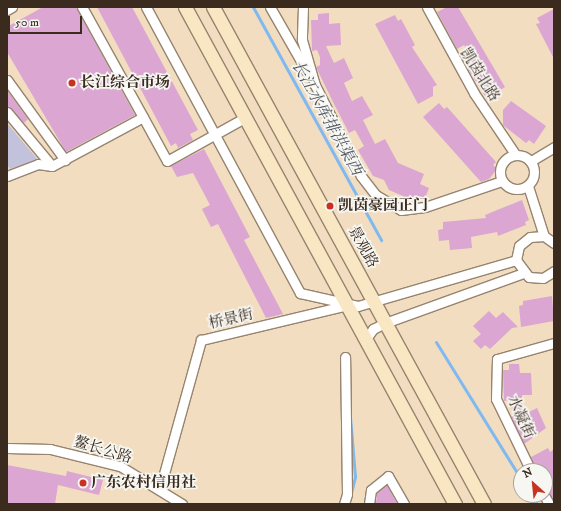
<!DOCTYPE html>
<html>
<head>
<meta charset="utf-8">
<style>
	body { margin:0 }
	#map { position:relative; width:561px; height:511px; overflow:hidden; background:#f2ddc0; font-family:"IM FELL DW Pica","Noto Serif SC",serif }
	div>[style] { position:absolute }
	[style*='--x'] { left:calc(var(--x)*1px); top:calc(var(--y)*1px); width:calc(var(--w)*1px); rotate:calc(var(--a)*1deg) }
	.industrial>* { inset:0; background:#c2c2dc }
	.stream>* { height:3px; margin:-1.5px; padding:0 1.5px; transform-origin:1.5px; border-radius:1.5px; background:#7fb9f0 }
	.building>* { inset:0; background:#dba6d1 }
	.roads { filter:drop-shadow(1px 0 #96846f) drop-shadow(-1px 0 #96846f) drop-shadow(0 1px #96846f) drop-shadow(0 -1px #96846f) }
	.minor>* { height:9px; margin:-4.5px; padding:0 4.5px; transform-origin:4.5px; border-radius:4.5px; background:#fff }
	.minor>.ring { margin:-4.5px; padding:0; box-sizing:content-box; background:none; border:9px solid #fff; border-radius:50% }
	.secondary>* { height:13px; margin:-6.5px; padding:0 6.5px; transform-origin:6.5px; border-radius:6.5px; background:#f9e7c3 }
	.dots>* { width:11px; height:11px; translate:-50% -50%; box-sizing:border-box; border:2px solid #f6f6f2; border-radius:50% }
	span { translate:-50% -50%; white-space:nowrap; text-align:center; line-height:1.15; -webkit-text-stroke:3.5px #f6f6f2; paint-order:stroke }
	.street-label { font-size:15px; color:#3b2a1e }
	.poi-label { font-size:15px; color:#3b2a1e; font-weight:700 }
	.left { translate:0 -50%; text-align:left }
	.water-label { font-size:16px; color:#4f555d; font-style:italic }
	.frame { position:absolute; inset:0; border:8px solid #3b2a1e; pointer-events:none }
	.north { position:absolute; left:513px; top:463px; width:40px; height:40px; box-sizing:border-box; background:#f6f6f2; border:1px solid #aba49d; border-radius:50%; rotate:333deg; font-size:11px; font-weight:700; line-height:16px; text-align:center; color:#3b2a1e }
	.north::after { content:''; display:block; margin:auto; width:14px; height:18px; background:#c8321e; clip-path:polygon(50% 0,100% 100%,50% 72%,0 100%) }
	.scale { position:absolute; left:8px; top:16px; width:74px; height:18px; box-sizing:border-box; border:2px solid #3b2a1e; border-top:0; padding-left:5px; font-size:12px; line-height:14px; white-space:nowrap; color:#3b2a1e; -webkit-text-stroke:3px #f6f6f2; paint-order:stroke }
</style>
</head>
<body>
<div id="map">
	<div class="industrial">
		<div style="clip-path:polygon(7px 123px,38px 160px,10px 169px,7px 165px)"></div>
	</div>
	<div class="stream">
		<div style="--x:253;--y:7;--w:266;--a:61.2"></div>
		<div style="--x:436;--y:342;--w:161;--a:58.2"></div>
		<div style="--x:350;--y:417;--w:60;--a:85.2"></div>
		<div style="--x:355;--y:477;--w:16;--a:104"></div>
		<div style="--x:531;--y:495;--w:11;--a:56"></div>
	</div>
	<div class="building">
		<div style="clip-path:polygon(43px 7px,76px 7px,135px 115px,66px 152px,7px 52px,7px 27px)"></div>
		<div style="clip-path:polygon(97px 7px,132px 7px,198px 130px,190px 134px,193px 140px,178px 148px,176px 143px,171px 146px)"></div>
		<div style="clip-path:polygon(447px 7px,458px 7px,505px 87px,487px 99px,468px 69px,466px 64px,473px 59px,464px 45px,457px 49px,437px 12px)"></div>
		<div style="clip-path:polygon(554px 9px,554px 59px,536px 24px,540px 23px,537px 18px)"></div>
		<div style="clip-path:polygon(329px 13px,329px 24px,340px 23px,341px 45px,326px 46px,334px 63px,344px 58px,353px 78px,344px 83px,352px 101px,362px 96px,373px 115px,363px 120px,375px 144px,385px 139px,398px 163px,424px 174px,420px 184px,429px 188px,425px 198px,420px 196px,417px 202px,389px 190px,384px 180px,373px 176px,358px 150px,364px 146px,355px 130px,349px 133px,333px 102px,316px 67px,320px 65px,320px 57px,317px 50px,312px 51px,311px 20px,318px 20px,318px 14px)"></div>
		<div style="clip-path:polygon(395px 15px,398px 21px,401px 19px,415px 45px,412px 47px,437px 85px,433px 87px,433px 96px,418px 104px,375px 24px)"></div>
		<div style="clip-path:polygon(7px 90px,28px 119px,24px 123px,7px 106px)"></div>
		<div style="clip-path:polygon(511px 101px,546px 126px,534px 144px,529px 140px,526px 143px,503px 125px,503px 110px)"></div>
		<div style="clip-path:polygon(439px 103px,444px 109px,447px 107px,496px 162px,493px 165px,497px 169px,489px 179px,481px 182px,423px 117px)"></div>
		<div style="clip-path:polygon(204px 149px,250px 237px,244px 240px,283px 314px,266px 318px,218px 224px,211px 227px,202px 209px,210px 205px,193px 173px,177px 177px,171px 166px)"></div>
		<div style="clip-path:polygon(522px 200px,529px 220px,525px 222px,526px 225px,498px 236px,497px 232px,471px 237px,472px 248px,450px 250px,449px 240px,439px 241px,438px 230px,443px 229px,443px 222px,486px 218px,485px 215px)"></div>
		<div style="clip-path:polygon(552px 296px,554px 321px,521px 327px,519px 306px,523px 305px,523px 301px)"></div>
		<div style="clip-path:polygon(489px 311px,496px 318px,503px 312px,518px 327px,512px 328px,490px 349px,485px 345px,481px 349px,473px 341px,481px 334px,473px 326px)"></div>
		<div style="clip-path:polygon(509px 364px,519px 364px,520px 373px,531px 373px,532px 395px,522px 395px,522px 404px,527px 413px,537px 408px,546px 428px,524px 444px,511px 416px,514px 415px,509px 400px,504px 401px,503px 370px,509px 370px)"></div>
		<div style="clip-path:polygon(548px 448px,550px 452px,554px 449px,554px 501px,545px 488px,545px 471px,537px 471px,531px 457px)"></div>
		<div style="clip-path:polygon(7px 465px,66px 476px,67px 471px,103px 480px,99px 495px,58px 485px,55px 504px,10px 504px,7px 503px)"></div>
		<div style="clip-path:polygon(387px 485px,397px 504px,376px 504px,377px 493px)"></div>
	</div>
	<div class="roads">
		<div class="minor">
			<div style="--x:146;--y:7;--w:325;--a:61.7"></div>
			<div style="--x:300;--y:293;--w:59;--a:12.6"></div>
			<div style="--x:358;--y:306;--w:165;--a:-16.2"></div>
			<div style="--x:270;--y:7;--w:78;--a:60.2"></div>
			<div style="--x:303;--y:7;--w:33;--a:92"></div>
			<div style="--x:302;--y:40;--w:47;--a:73.9"></div>
			<div style="--x:315;--y:85;--w:102;--a:63.2"></div>
			<div style="--x:361;--y:176;--w:24;--a:52"></div>
			<div style="--x:376;--y:195;--w:29;--a:31"></div>
			<div style="--x:401;--y:210;--w:24;--a:-7"></div>
			<div style="--x:425;--y:207;--w:81;--a:-18.7"></div>
			<div style="--x:427;--y:7;--w:98;--a:61.3"></div>
			<div style="--x:474;--y:93;--w:73;--a:56.1"></div>
			<div style="--x:7;--y:10;--w:6;--a:-31"></div>
			<div style="--x:7;--y:80;--w:99;--a:54.1"></div>
			<div style="--x:7;--y:112;--w:70;--a:50.2"></div>
			<div style="--x:143;--y:117;--w:50;--a:61.4"></div>
			<div style="--x:167;--y:161;--w:90;--a:-29.1"></div>
			<div class="ring" style="left:500px;top:155px;width:25px;height:25px"></div>
			<div style="--x:531;--y:161;--w:27;--a:-31"></div>
			<div style="--x:7;--y:176;--w:33;--a:-21"></div>
			<div style="--x:38;--y:164;--w:14;--a:8"></div>
			<div style="--x:52;--y:166;--w:103;--a:-28.3"></div>
			<div style="--x:143;--y:117;--w:126;--a:-119"></div>
			<div style="--x:528;--y:186;--w:52;--a:72.3"></div>
			<div style="--x:554;--y:243;--w:12;--a:-145"></div>
			<div style="--x:544;--y:236;--w:14;--a:176"></div>
			<div style="--x:530;--y:237;--w:14;--a:141"></div>
			<div style="--x:519;--y:246;--w:14;--a:102"></div>
			<div style="--x:516;--y:260;--w:21;--a:53"></div>
			<div style="--x:529;--y:277;--w:14;--a:4"></div>
			<div style="--x:543;--y:278;--w:13;--a:-32"></div>
			<div style="--x:365;--y:340;--w:14;--a:-54"></div>
			<div style="--x:373;--y:329;--w:13;--a:-27"></div>
			<div style="--x:385;--y:323;--w:147;--a:-19.9"></div>
			<div style="--x:7;--y:448;--w:43;--a:1.3"></div>
			<div style="--x:50;--y:449;--w:72;--a:13.7"></div>
			<div style="--x:120;--y:466;--w:73;--a:31.5"></div>
			<div style="--x:531;--y:471;--w:80;--a:-115.9"></div>
			<div style="--x:496;--y:399;--w:40;--a:-88.6"></div>
			<div style="--x:497;--y:359;--w:59;--a:-15.7"></div>
			<div style="--x:160;--y:488;--w:154;--a:-74.5"></div>
			<div style="--x:201;--y:340;--w:147;--a:-13.4"></div>
			<div style="--x:544;--y:495;--w:10;--a:61"></div>
			<div style="--x:344;--y:504;--w:10;--a:-73"></div>
			<div style="--x:347;--y:494;--w:137;--a:-90.8"></div>
			<div style="--x:369;--y:504;--w:14;--a:-82"></div>
			<div style="--x:371;--y:490;--w:22;--a:-39"></div>
			<div style="--x:388;--y:476;--w:32;--a:60"></div>
		</div>
		<div class="secondary">
			<div style="--x:185;--y:7;--w:566;--a:61.49"></div>
			<div style="--x:213;--y:7;--w:566;--a:61.4"></div>
		</div>
	</div>
	<div class="dots">
		<div style="left:72px;top:83px;background:#c8321e"></div>
		<div style="left:330px;top:206px;background:#c8321e"></div>
		<div style="left:83px;top:483px;background:#c8321e"></div>
	</div>
	<div class="street-label">
		<span style="left:480px;top:75px;rotate:58deg">凯茵北路</span>
		<span style="left:363px;top:247px;rotate:61deg">景观路</span>
		<span style="left:231px;top:319px;rotate:-13deg">桥景街</span>
		<span style="left:521px;top:417px;rotate:66deg">水凝街</span>
		<span style="left:103px;top:450px;rotate:17deg">鳌长公路</span>
	</div>
	<div class="poi-label">
		<span class="left" style="left:80px;top:83px">长江综合市场</span>
		<span class="left" style="left:338px;top:206px">凯茵豪园正门</span>
		<span class="left" style="left:91px;top:483px">广东农村信用社</span>
	</div>
	<div class="water-label">
		<span style="left:327px;top:118px;rotate:61deg">长江水库排洪渠西</span>
	</div>
	<div class="frame"></div>
	<div class="north">N</div>
	<div class="scale">50 m</div>
</div>
</body>
</html>
